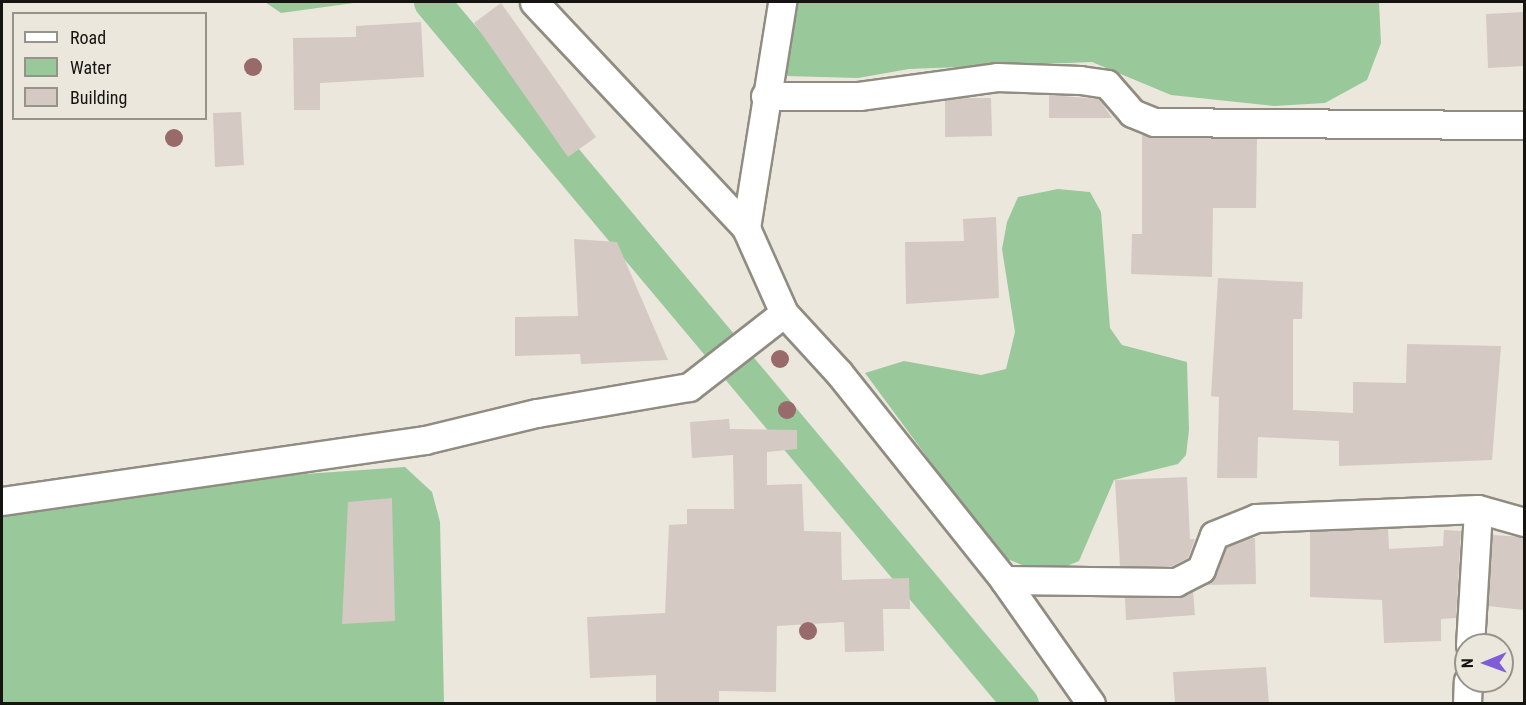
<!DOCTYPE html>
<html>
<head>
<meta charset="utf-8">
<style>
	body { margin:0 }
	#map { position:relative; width:1526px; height:705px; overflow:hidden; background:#ece7dd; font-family:"Roboto Condensed",sans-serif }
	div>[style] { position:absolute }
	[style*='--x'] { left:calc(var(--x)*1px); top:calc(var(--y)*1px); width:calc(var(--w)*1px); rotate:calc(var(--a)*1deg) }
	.water>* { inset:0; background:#99c89a }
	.canal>* { height:36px; margin:-18px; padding:0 18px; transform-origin:18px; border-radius:18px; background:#99c89a }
	.building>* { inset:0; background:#d4c9c3 }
	.roads { filter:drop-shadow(2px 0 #908c82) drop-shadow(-2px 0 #908c82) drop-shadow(0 2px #908c82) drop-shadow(0 -2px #908c82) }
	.minor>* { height:27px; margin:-13.5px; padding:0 13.5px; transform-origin:13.5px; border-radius:13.5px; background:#fff }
	.trees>* { width:18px; height:18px; margin:-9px; border-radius:50%; background:#986a6a }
	span { translate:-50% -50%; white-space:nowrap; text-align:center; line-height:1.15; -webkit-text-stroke:5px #ece7dd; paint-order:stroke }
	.frame { position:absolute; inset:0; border:3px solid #151410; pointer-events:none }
	.legend { position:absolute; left:12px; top:12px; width:195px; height:108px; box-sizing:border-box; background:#ece7dd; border:2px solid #96938b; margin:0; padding:8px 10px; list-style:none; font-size:18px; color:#151410 }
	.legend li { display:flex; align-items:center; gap:12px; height:30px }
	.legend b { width:30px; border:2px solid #96938b }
	.north { position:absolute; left:1454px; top:633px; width:60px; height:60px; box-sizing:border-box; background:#ece7dd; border:2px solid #96938b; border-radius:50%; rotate:269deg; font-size:16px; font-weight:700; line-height:24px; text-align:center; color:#151410 }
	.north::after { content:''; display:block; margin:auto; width:21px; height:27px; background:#7f5dd8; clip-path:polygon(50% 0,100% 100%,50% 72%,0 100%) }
</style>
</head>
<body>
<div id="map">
	<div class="water">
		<div style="clip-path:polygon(265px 2px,361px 2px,281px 13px)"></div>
		<div style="clip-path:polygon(798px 2px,1379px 2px,1381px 43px,1367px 80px,1325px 103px,1274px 106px,1171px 95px,1092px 62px,909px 69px,858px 78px,785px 76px)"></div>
		<div style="clip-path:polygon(1058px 189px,1090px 192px,1101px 212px,1110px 328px,1122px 345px,1187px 362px,1189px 430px,1186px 455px,1178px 464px,1114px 480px,1079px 561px,1062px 568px,1032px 569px,1000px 556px,865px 373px,904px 361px,981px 375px,1006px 369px,1015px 332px,1002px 249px,1007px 222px,1018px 197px)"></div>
		<div style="clip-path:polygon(405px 467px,432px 492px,440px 522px,444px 703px,2px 704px,2px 514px,262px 477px)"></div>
	</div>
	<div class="canal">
		<div style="--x:432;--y:2;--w:916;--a:50"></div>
	</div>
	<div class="building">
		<div style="clip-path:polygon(501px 3px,596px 137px,568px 157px,474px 23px)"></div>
		<div style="clip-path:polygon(1524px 12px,1524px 66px,1488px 68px,1486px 14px)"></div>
		<div style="clip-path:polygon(421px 22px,424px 77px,320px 83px,320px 110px,294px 110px,293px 38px,356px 37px,356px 26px)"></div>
		<div style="clip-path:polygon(1049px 95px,1099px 99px,1112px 118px,1049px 118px)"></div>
		<div style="clip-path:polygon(961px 98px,991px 98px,992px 136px,945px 137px,945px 100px)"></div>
		<div style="clip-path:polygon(241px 112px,244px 165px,215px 167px,213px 113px)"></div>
		<div style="clip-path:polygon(1142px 134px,1257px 139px,1256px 208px,1213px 208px,1212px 277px,1131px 274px,1132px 234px,1142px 234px)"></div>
		<div style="clip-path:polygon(996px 217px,999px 298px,906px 304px,905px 242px,964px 241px,963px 219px)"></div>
		<div style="clip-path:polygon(574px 239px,617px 242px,668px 360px,581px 364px,580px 354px,515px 356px,515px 317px,578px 316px)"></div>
		<div style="clip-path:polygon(1218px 278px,1303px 282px,1302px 319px,1293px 319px,1293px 410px,1353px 413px,1353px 382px,1406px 383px,1407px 344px,1501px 346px,1492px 460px,1339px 466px,1339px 441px,1258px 437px,1257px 478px,1217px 478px,1219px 397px,1211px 396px)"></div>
		<div style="clip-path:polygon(729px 419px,730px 429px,797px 430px,797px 449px,767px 452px,767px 485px,802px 484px,804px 531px,841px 532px,842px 580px,909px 578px,910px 609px,883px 609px,884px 651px,845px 652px,844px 622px,777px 626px,776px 692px,719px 691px,719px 704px,656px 704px,656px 675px,590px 678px,587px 617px,665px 613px,669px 525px,687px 524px,687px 509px,734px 509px,733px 455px,692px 458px,690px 422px)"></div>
		<div style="clip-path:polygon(1187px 477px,1190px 539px,1195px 539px,1188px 558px,1172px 566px,1120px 566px,1115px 480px)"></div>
		<div style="clip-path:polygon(392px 498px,395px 621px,342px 624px,348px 502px)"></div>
		<div style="clip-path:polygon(1388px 528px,1389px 549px,1443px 546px,1444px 530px,1461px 531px,1456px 618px,1441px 619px,1441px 641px,1384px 643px,1382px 600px,1310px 597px,1310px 532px)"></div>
		<div style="clip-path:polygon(1492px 535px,1524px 537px,1524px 610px,1488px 606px)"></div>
		<div style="clip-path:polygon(1248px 538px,1255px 538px,1256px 584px,1205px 585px,1216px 575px,1226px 547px)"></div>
		<div style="clip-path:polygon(1193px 591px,1195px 615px,1126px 620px,1125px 597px,1176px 598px)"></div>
		<div style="clip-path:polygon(1266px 667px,1269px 704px,1175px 704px,1173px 672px)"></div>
	</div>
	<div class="roads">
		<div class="minor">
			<div style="--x:534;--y:2;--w:310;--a:46.8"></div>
			<div style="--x:746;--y:228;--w:93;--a:65.9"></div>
			<div style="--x:784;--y:313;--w:81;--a:47.5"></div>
			<div style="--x:839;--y:373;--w:265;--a:51.4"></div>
			<div style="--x:1004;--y:580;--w:151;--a:54.9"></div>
			<div style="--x:765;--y:96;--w:94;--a:0"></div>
			<div style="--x:859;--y:96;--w:139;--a:-7.8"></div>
			<div style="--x:997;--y:77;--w:83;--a:2.1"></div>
			<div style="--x:1080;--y:80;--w:27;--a:8"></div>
			<div style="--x:1107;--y:84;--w:38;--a:49"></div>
			<div style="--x:1132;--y:113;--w:24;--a:22"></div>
			<div style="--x:1154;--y:122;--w:370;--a:0.5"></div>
			<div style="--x:746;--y:228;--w:229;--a:-80.9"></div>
			<div style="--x:2;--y:501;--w:427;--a:-8.2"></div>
			<div style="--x:425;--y:440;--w:115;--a:-13.6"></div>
			<div style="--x:537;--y:413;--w:154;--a:-9.7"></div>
			<div style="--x:689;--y:387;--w:120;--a:-37.9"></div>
			<div style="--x:1004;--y:580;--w:172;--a:0.7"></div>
			<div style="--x:1176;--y:582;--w:28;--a:-27"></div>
			<div style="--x:1201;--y:569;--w:36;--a:-69"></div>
			<div style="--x:1214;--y:535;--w:45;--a:-22"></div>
			<div style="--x:1256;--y:518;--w:222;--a:-2.3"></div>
			<div style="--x:1478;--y:509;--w:48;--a:15.8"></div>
			<div style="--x:1470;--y:645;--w:136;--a:-86.6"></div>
			<div style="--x:1467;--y:704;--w:23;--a:-88"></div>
		</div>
	</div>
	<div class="trees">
		<div style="left:253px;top:67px"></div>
		<div style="left:174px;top:138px"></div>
		<div style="left:780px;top:359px"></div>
		<div style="left:787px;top:410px"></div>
		<div style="left:808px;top:631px"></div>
	</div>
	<div class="frame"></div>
	<ul class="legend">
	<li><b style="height:8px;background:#fff"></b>Road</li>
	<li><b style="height:16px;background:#99c89a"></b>Water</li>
	<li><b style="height:16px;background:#d4c9c3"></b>Building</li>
	</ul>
	<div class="north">N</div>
</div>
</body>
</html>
